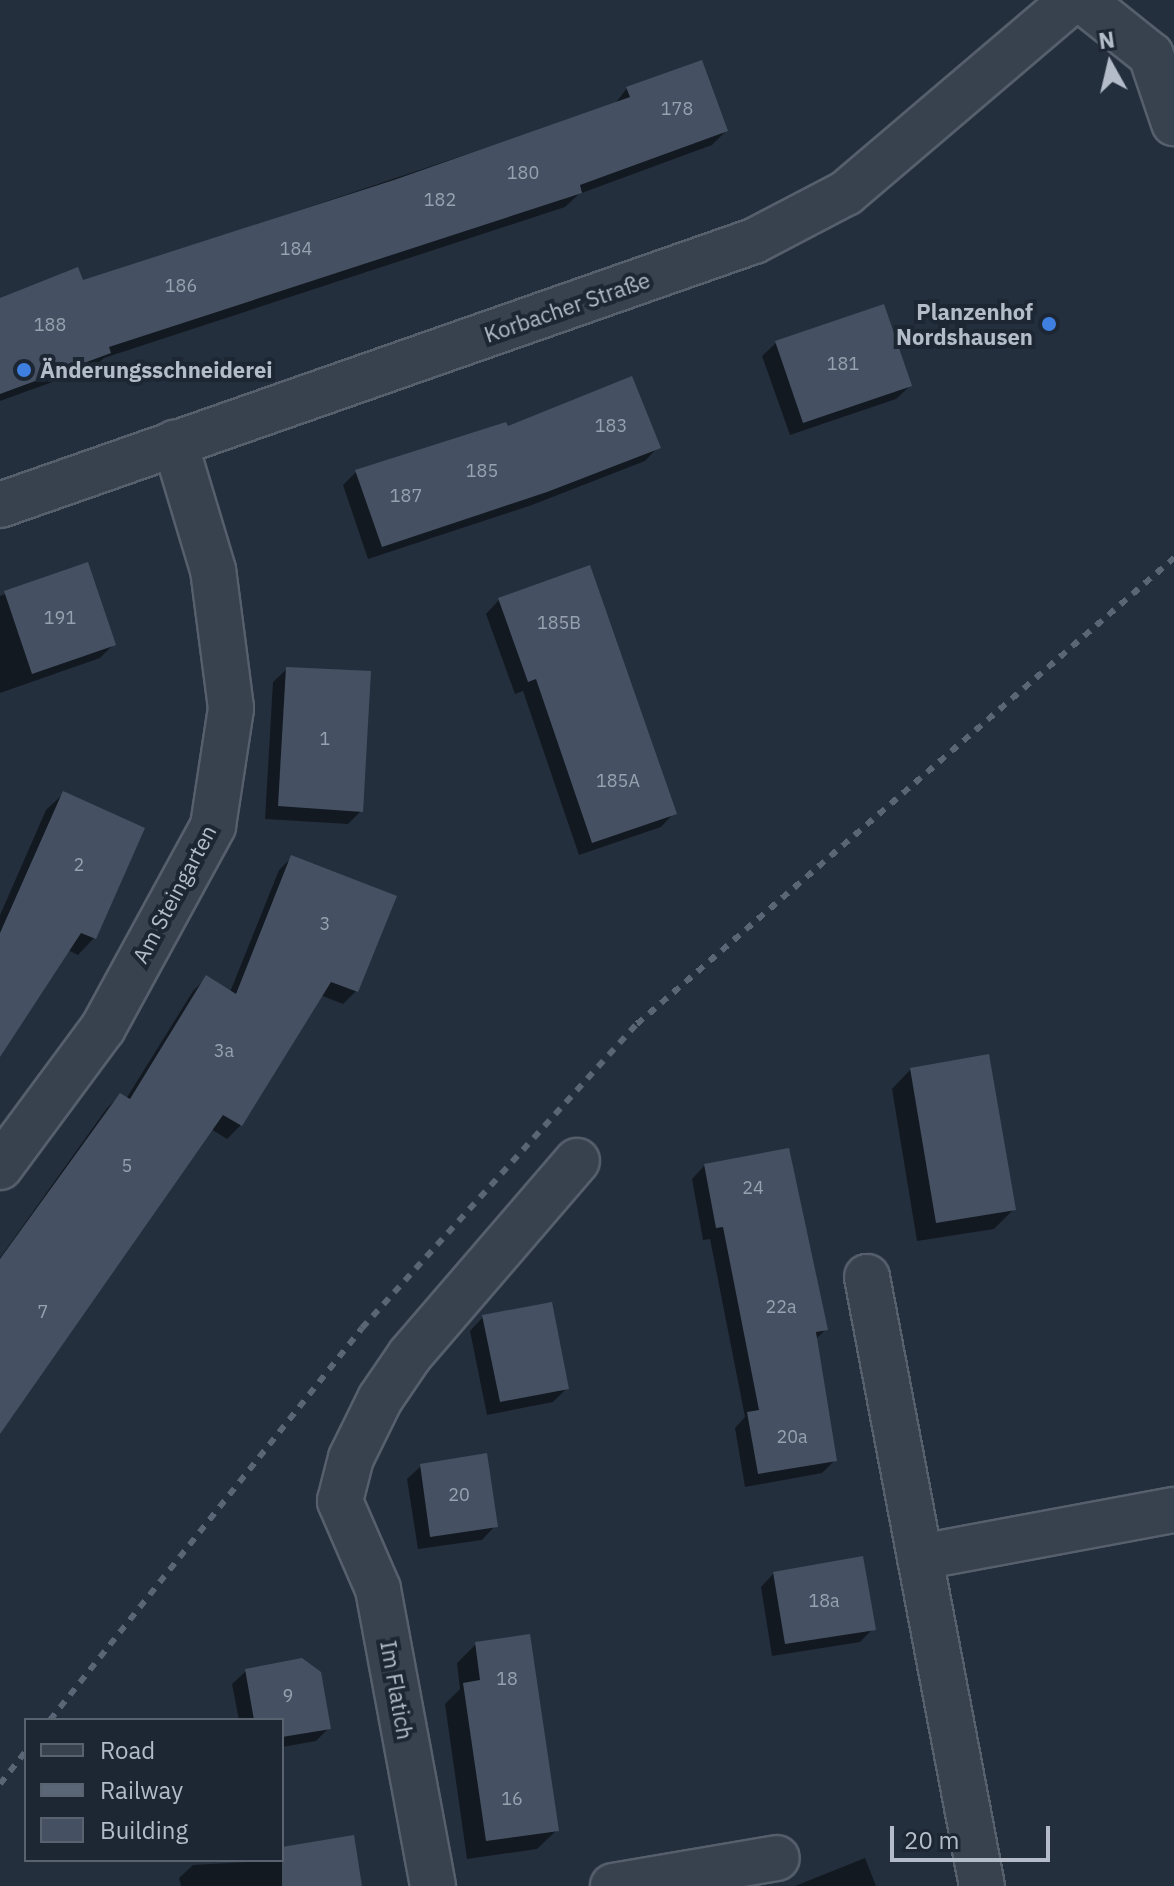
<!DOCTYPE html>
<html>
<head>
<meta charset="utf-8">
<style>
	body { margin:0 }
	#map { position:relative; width:1174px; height:1886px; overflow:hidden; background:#242f3e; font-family:"IBM Plex Sans",sans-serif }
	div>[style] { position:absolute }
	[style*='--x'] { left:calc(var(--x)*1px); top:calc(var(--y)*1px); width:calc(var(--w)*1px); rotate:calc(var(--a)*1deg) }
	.shadow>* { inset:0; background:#0007 }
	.building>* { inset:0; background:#455162 }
	.roads { filter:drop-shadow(2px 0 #565f6c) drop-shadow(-2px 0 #565f6c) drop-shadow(0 2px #565f6c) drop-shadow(0 -2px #565f6c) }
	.minor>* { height:44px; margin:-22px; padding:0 22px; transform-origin:22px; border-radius:22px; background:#38414e }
	.rail>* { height:6px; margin-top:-3px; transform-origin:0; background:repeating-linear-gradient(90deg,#5a6575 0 8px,transparent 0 16px) }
	.dots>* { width:22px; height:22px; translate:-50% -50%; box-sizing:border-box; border:4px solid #1d2633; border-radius:50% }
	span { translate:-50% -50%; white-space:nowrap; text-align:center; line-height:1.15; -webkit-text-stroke:8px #1d2633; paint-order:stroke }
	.number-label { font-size:18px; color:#98a1af }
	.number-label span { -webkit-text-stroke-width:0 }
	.street-label { font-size:22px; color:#b4bcc9 }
	.poi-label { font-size:22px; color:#b4bcc9; font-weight:700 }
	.right { translate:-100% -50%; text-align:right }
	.left { translate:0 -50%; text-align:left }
	.legend { position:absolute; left:24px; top:1718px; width:260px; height:144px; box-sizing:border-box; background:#1d2633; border:2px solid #59626f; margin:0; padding:10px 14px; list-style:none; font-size:24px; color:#b4bcc9 }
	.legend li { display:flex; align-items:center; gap:16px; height:40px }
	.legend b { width:40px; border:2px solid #59626f }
	.north { position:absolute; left:1070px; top:24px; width:80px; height:80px; -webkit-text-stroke:6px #1d2633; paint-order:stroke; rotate:352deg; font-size:22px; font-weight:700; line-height:32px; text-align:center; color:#b4bcc9 }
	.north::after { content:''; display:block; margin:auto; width:28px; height:36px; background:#b4bcc9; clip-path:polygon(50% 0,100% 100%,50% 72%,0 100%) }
	.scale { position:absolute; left:890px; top:1826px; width:160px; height:36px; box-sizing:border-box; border:4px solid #b4bcc9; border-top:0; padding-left:10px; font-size:24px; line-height:28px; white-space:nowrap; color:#b4bcc9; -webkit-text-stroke:6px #1d2633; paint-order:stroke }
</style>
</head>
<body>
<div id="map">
	<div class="shadow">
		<div style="clip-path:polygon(627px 88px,726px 131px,712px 145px,579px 194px,565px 207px,104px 358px,94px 367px,0 401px,0 300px,82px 283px,614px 105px)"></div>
		<div style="clip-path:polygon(776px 343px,910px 386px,896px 399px,790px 435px,762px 356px)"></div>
		<div style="clip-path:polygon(506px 428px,658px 447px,645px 461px,532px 505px,368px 559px,343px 485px,356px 472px)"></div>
		<div style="clip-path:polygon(87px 565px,114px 644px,100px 658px,0 693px,0 596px)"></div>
		<div style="clip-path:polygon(499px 600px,674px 813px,661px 827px,579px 855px,523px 691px,515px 694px,486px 614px)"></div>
		<div style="clip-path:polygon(287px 669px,361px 811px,348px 824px,265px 819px,273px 682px)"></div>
		<div style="clip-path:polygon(63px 794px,143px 829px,94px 938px,78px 955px,68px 950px,0 1054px,0 915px,46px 810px)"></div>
		<div style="clip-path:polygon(292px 857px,356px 991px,343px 1004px,320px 995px,241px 1125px,227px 1139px,211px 1129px,0 1430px,0 1258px,107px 1108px,120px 1095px,126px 1099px,193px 991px,206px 978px,230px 992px,279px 870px)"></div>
		<div style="clip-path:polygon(911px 1069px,1014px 1209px,994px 1229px,917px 1241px,892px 1089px)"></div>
		<div style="clip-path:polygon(705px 1165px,826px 1329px,815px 1340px,835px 1460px,822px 1473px,745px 1487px,735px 1428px,745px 1417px,710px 1239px,703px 1240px,692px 1179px)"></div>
		<div style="clip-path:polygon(483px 1317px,567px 1388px,553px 1402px,487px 1415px,470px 1331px)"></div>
		<div style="clip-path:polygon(421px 1466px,495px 1526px,482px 1540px,418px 1549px,407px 1479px)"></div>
		<div style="clip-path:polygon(774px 1573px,873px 1629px,860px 1642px,772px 1656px,761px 1587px)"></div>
		<div style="clip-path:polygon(476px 1644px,557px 1830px,537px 1849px,467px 1859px,445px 1704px,460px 1689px,457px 1663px)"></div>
		<div style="clip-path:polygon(246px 1671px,329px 1728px,316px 1741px,282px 1747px,282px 1720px,239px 1720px,232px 1684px)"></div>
		<div style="clip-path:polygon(282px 1850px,360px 1886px,181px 1886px,179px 1878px,193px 1865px,282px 1860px)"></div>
		<div style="clip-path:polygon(865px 1858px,876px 1886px,795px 1886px)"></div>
	</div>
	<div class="building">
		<div style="clip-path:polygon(702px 60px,728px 131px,580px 185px,582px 193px,109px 347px,111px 353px,0 394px,0 298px,78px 267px,83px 280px,394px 180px,630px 97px,626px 87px)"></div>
		<div style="clip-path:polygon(884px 304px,912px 386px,803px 423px,775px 341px)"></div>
		<div style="clip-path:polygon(632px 376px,661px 448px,547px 492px,382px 547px,355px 470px,506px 422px,508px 426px)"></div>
		<div style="clip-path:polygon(88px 562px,116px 645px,32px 674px,4px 591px)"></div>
		<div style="clip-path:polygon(590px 565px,677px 814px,592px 843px,536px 679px,528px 682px,498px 598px)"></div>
		<div style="clip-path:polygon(286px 667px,371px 671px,363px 812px,278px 806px)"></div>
		<div style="clip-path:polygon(63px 791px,145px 828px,96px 939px,81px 933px,0 1057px,0 933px)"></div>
		<div style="clip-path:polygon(291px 855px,397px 896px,358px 992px,331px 982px,242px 1126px,223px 1115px,0 1434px,0 1259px,120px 1093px,130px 1099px,206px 975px,236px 994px)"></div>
		<div style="clip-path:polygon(989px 1054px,1016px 1210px,936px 1223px,910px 1068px)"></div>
		<div style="clip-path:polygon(789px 1148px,828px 1330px,816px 1332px,837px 1461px,758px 1474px,747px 1412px,759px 1410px,723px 1227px,716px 1228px,704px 1164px)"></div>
		<div style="clip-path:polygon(552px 1302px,569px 1389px,500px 1402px,482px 1315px)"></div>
		<div style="clip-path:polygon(487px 1453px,498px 1527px,430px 1537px,420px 1464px)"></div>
		<div style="clip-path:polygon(863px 1556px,876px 1630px,785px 1644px,773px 1572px)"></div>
		<div style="clip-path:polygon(530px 1634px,559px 1831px,486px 1841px,463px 1683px,480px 1680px,475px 1642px)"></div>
		<div style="clip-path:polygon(302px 1658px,321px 1672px,331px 1729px,282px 1737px,282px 1720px,254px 1720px,245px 1669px)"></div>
		<div style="clip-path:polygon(354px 1835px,362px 1886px,282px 1886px,282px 1847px)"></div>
	</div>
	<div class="roads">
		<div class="minor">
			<div style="--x:1082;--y:0;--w:88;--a:38.6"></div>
			<div style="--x:1151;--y:55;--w:72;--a:71.3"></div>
			<div style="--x:0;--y:505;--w:799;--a:-19.3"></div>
			<div style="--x:754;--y:241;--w:104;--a:-27.6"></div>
			<div style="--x:846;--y:193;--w:298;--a:-40.4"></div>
			<div style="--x:0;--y:1167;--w:173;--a:-53.5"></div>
			<div style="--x:103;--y:1028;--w:230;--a:-61.4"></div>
			<div style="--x:213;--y:826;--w:119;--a:-81.3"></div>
			<div style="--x:231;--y:708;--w:139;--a:-97.4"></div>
			<div style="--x:213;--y:570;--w:133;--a:-106.7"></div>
			<div style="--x:867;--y:1277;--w:620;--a:79.31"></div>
			<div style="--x:920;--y:1557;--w:258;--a:-10.5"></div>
			<div style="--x:433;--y:1886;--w:302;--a:-100.5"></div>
			<div style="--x:378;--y:1589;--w:96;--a:-113.4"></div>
			<div style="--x:340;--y:1501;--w:44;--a:-75.7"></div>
			<div style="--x:351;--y:1458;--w:66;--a:-63.8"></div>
			<div style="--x:380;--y:1399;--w:53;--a:-55.7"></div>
			<div style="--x:410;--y:1355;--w:256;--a:-49.3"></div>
			<div style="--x:613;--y:1886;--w:166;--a:-9.7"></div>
		</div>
	</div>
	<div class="rail">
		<div style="--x:50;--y:1720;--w:501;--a:-51.48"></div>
		<div style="--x:362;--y:1328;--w:410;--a:-47.9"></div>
		<div style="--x:637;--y:1024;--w:711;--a:-40.95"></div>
		<div style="--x:0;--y:1784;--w:42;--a:-51.8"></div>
	</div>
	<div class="dots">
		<div style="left:1049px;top:324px;background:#3f7fe0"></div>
		<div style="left:24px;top:370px;background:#3f7fe0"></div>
	</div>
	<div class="number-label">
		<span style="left:677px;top:109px">178</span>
		<span style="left:523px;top:173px">180</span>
		<span style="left:440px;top:200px">182</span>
		<span style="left:296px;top:249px">184</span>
		<span style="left:181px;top:286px">186</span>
		<span style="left:50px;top:325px">188</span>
		<span style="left:843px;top:364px">181</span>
		<span style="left:611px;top:426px">183</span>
		<span style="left:482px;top:471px">185</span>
		<span style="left:406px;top:496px">187</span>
		<span style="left:60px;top:618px">191</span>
		<span style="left:559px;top:623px">185B</span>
		<span style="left:325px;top:739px">1</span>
		<span style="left:618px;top:781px">185A</span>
		<span style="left:79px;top:865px">2</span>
		<span style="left:325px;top:924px">3</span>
		<span style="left:224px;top:1051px">3a</span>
		<span style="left:127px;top:1166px">5</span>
		<span style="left:753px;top:1188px">24</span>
		<span style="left:781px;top:1307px">22a</span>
		<span style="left:43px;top:1312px">7</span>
		<span style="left:792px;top:1437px">20a</span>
		<span style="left:459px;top:1495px">20</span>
		<span style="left:824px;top:1601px">18a</span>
		<span style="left:507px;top:1679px">18</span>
		<span style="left:288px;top:1696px">9</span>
		<span style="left:512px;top:1799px">16</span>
	</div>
	<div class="street-label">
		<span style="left:567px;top:307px;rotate:-19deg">Korbacher Straße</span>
		<span style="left:174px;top:894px;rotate:-62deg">Am Steingarten</span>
		<span style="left:397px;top:1690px;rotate:80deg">Im Flatich</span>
	</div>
	<div class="poi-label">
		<span class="right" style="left:1033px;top:324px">Planzenhof<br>Nordshausen</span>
		<span class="left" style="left:40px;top:370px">Änderungsschneiderei</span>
	</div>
	<ul class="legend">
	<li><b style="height:10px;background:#38414e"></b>Road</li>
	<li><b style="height:10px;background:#5a6575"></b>Railway</li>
	<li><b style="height:22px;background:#455162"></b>Building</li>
	</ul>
	<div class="north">N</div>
	<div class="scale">20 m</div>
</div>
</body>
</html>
